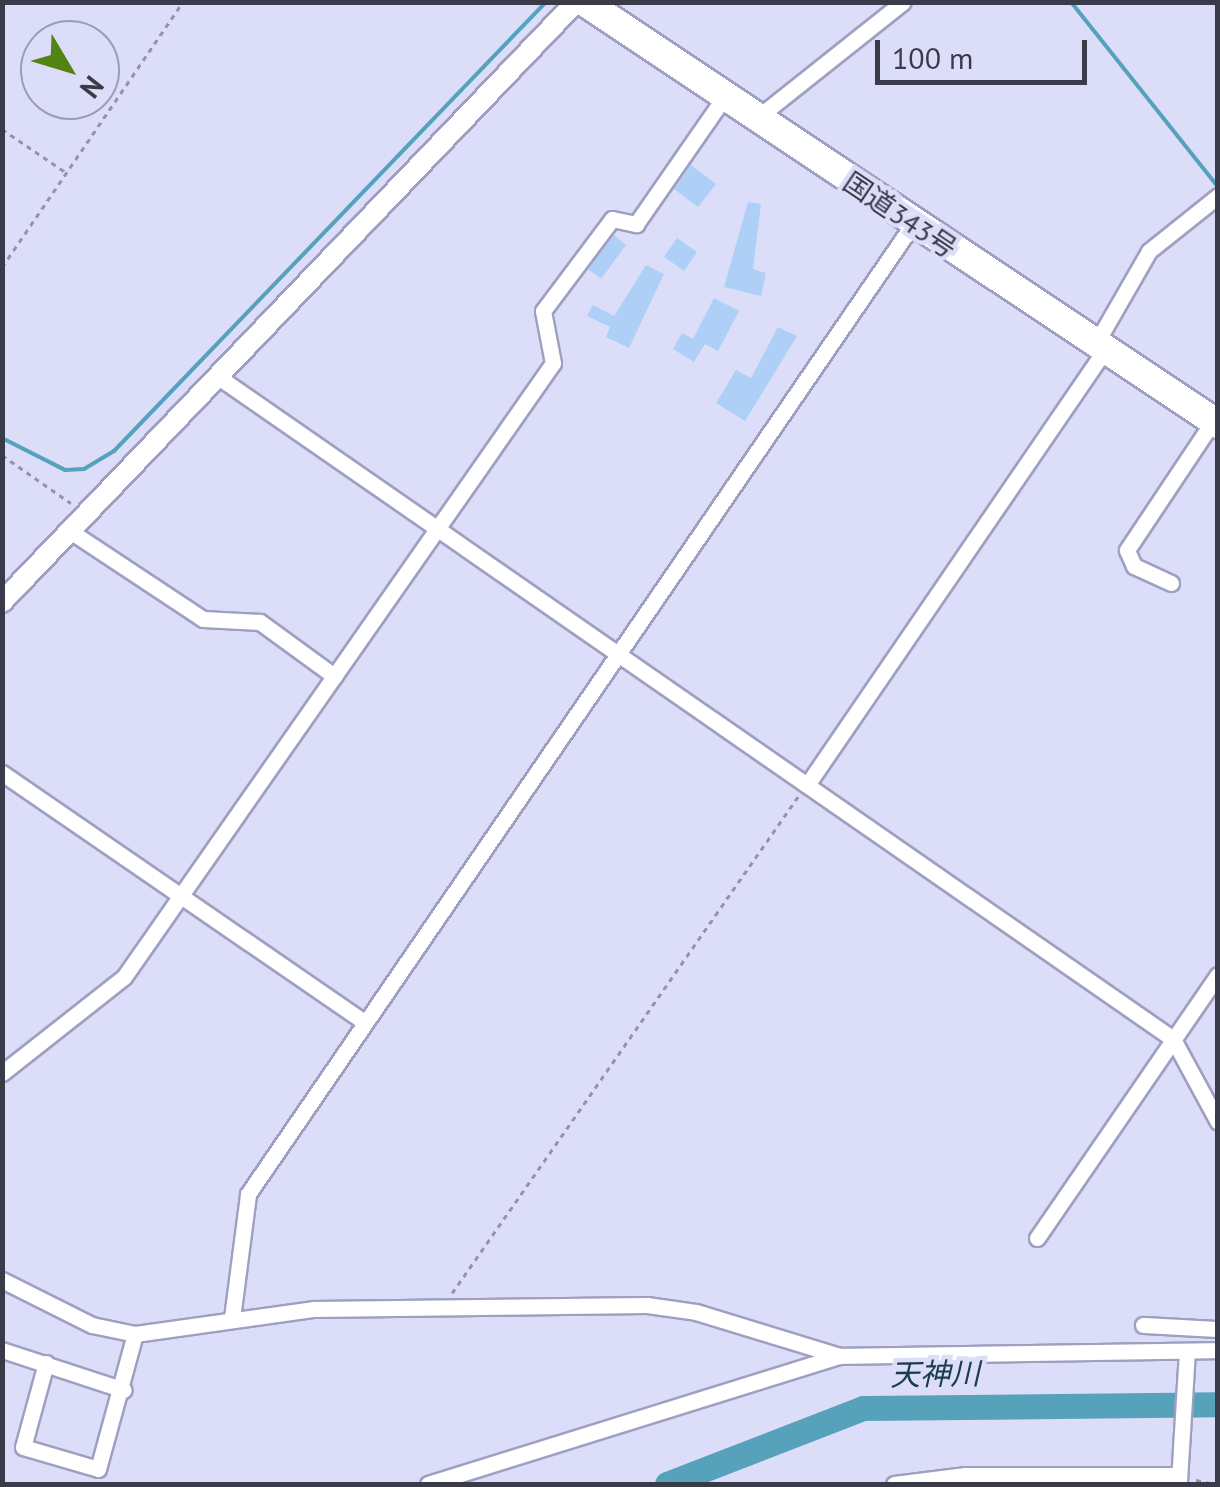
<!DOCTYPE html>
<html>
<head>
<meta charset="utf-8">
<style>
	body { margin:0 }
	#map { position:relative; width:1220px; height:1487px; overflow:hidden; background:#dcdef9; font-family:"PT Sans","Noto Sans JP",sans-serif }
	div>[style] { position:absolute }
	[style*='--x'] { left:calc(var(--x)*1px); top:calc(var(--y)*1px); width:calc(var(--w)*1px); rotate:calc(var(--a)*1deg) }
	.stream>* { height:4px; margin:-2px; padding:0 2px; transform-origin:2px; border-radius:2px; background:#57a2bb }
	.river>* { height:25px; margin:-12.5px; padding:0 12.5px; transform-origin:12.5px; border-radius:12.5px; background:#57a2bb }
	.building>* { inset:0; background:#aed0f7 }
	.path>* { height:2.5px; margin-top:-1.25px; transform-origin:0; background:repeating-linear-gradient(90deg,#9394aa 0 5px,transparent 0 10px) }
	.roads { filter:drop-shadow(2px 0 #9fa0c1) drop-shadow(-2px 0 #9fa0c1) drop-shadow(0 2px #9fa0c1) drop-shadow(0 -2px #9fa0c1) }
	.street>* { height:15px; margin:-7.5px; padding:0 7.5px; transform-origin:7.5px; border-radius:7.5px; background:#fff }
	.secondary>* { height:20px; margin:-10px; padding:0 10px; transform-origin:10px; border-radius:10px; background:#fff }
	.highway>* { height:28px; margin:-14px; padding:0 14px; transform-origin:14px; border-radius:14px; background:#fff }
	span { translate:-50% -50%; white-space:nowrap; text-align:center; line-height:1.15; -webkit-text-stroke:9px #dcdef9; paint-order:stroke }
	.street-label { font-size:28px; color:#3a3b49 }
	.water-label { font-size:30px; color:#1a3d49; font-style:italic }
	.frame { position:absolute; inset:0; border:5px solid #3a3b49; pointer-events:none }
	.north { position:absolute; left:20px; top:20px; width:100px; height:100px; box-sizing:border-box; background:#dcdef9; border:2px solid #9b9db3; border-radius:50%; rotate:128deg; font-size:28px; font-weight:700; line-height:40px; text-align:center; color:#3a3b49 }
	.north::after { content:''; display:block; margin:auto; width:35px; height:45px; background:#538314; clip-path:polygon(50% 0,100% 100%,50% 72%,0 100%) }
	.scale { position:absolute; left:875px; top:40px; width:212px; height:45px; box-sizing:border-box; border:5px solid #3a3b49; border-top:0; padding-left:12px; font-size:30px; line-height:35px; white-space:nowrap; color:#3a3b49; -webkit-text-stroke:8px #dcdef9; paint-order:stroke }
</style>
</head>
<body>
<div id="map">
	<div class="stream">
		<div style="--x:1071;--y:2;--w:236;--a:51.5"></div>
		<div style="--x:2;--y:438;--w:71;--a:26.9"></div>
		<div style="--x:65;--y:470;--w:19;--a:-3"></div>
		<div style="--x:84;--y:469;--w:35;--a:-31"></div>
		<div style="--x:114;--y:451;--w:623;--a:-46.11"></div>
	</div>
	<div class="river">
		<div style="--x:667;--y:1484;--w:210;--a:-21.2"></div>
		<div style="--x:863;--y:1408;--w:355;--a:-0.6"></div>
	</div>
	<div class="building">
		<div style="clip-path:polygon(691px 165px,716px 184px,698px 207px,674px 189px)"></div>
		<div style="clip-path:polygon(748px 202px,761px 204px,753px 269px,766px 273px,761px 296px,724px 287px)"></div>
		<div style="clip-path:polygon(614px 235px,626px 245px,601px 279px,588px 269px)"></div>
		<div style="clip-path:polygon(677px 238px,697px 252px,684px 271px,664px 257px)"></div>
		<div style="clip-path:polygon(646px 265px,664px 274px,629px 348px,606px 337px,610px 327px,587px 316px,593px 305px,614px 316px)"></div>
		<div style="clip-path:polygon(714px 298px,739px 311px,718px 351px,705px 344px,694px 362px,673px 349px,682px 333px,693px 339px)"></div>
		<div style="clip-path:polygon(778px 327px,797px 336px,745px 421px,716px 403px,736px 370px,751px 378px)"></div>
	</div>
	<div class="path">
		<div style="--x:2;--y:129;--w:78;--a:34.1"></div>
		<div style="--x:2;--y:267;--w:321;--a:-55.7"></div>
		<div style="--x:2;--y:455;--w:84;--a:34.8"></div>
		<div style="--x:452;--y:1293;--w:607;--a:-55.13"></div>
		<div style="--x:1196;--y:1480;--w:18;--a:13"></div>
	</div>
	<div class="roads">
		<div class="street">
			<div style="--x:757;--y:118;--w:186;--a:-38.5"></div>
			<div style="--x:1095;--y:345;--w:108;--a:-60.1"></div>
			<div style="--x:1149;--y:251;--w:88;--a:-38.6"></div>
			<div style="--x:217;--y:376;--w:1163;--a:34.74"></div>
			<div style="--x:1173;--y:1039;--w:94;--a:61.5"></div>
			<div style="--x:70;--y:531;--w:159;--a:33.5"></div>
			<div style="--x:203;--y:619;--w:57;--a:3"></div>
			<div style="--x:260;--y:622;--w:92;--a:36.1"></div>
			<div style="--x:1171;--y:583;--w:41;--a:-155.3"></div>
			<div style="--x:1134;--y:566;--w:17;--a:-114"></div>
			<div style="--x:1127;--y:550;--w:155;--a:-56.3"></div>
			<div style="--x:2;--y:773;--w:438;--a:34.5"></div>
			<div style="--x:807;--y:785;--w:526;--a:-55.61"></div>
			<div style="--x:2;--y:1073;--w:155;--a:-38.2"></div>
			<div style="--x:124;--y:977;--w:749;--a:-55.06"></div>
			<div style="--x:553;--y:363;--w:53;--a:-100.9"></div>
			<div style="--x:543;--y:311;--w:115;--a:-53.1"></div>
			<div style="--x:612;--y:219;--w:25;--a:12"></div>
			<div style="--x:636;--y:224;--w:156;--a:-55.2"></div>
			<div style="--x:1037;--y:1238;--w:319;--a:-55.5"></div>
			<div style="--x:2;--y:1280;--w:101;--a:26.6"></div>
			<div style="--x:92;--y:1325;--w:44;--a:11.8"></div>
			<div style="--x:135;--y:1334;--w:181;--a:-8"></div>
			<div style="--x:314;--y:1309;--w:333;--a:-0.7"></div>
			<div style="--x:647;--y:1305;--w:49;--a:8.1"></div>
			<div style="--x:696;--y:1312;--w:151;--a:17"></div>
			<div style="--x:232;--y:1318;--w:125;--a:-82.6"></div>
			<div style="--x:248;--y:1194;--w:1176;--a:-55.57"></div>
			<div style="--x:1143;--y:1325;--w:75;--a:3.1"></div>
			<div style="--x:2;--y:1350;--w:128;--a:18.2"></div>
			<div style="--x:46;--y:1363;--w:87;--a:105.3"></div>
			<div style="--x:23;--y:1447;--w:78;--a:16.3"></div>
			<div style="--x:98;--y:1469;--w:140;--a:-74.7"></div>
			<div style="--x:1179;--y:1481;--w:129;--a:-86.5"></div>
			<div style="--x:428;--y:1484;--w:431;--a:-17.3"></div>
			<div style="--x:840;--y:1356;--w:378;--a:-0.9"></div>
			<div style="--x:894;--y:1484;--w:72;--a:-7.2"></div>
			<div style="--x:965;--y:1475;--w:214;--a:0"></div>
		</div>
		<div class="secondary">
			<div style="--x:2;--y:602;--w:830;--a:-46.27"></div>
		</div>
		<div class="highway">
			<div style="--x:585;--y:2;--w:761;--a:33.69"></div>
		</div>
	</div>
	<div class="street-label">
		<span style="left:900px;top:215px;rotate:34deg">国道343号</span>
	</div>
	<div class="water-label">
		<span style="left:935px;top:1374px;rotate:-1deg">天神川</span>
	</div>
	<div class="frame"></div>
	<div class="north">N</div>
	<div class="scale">100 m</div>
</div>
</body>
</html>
